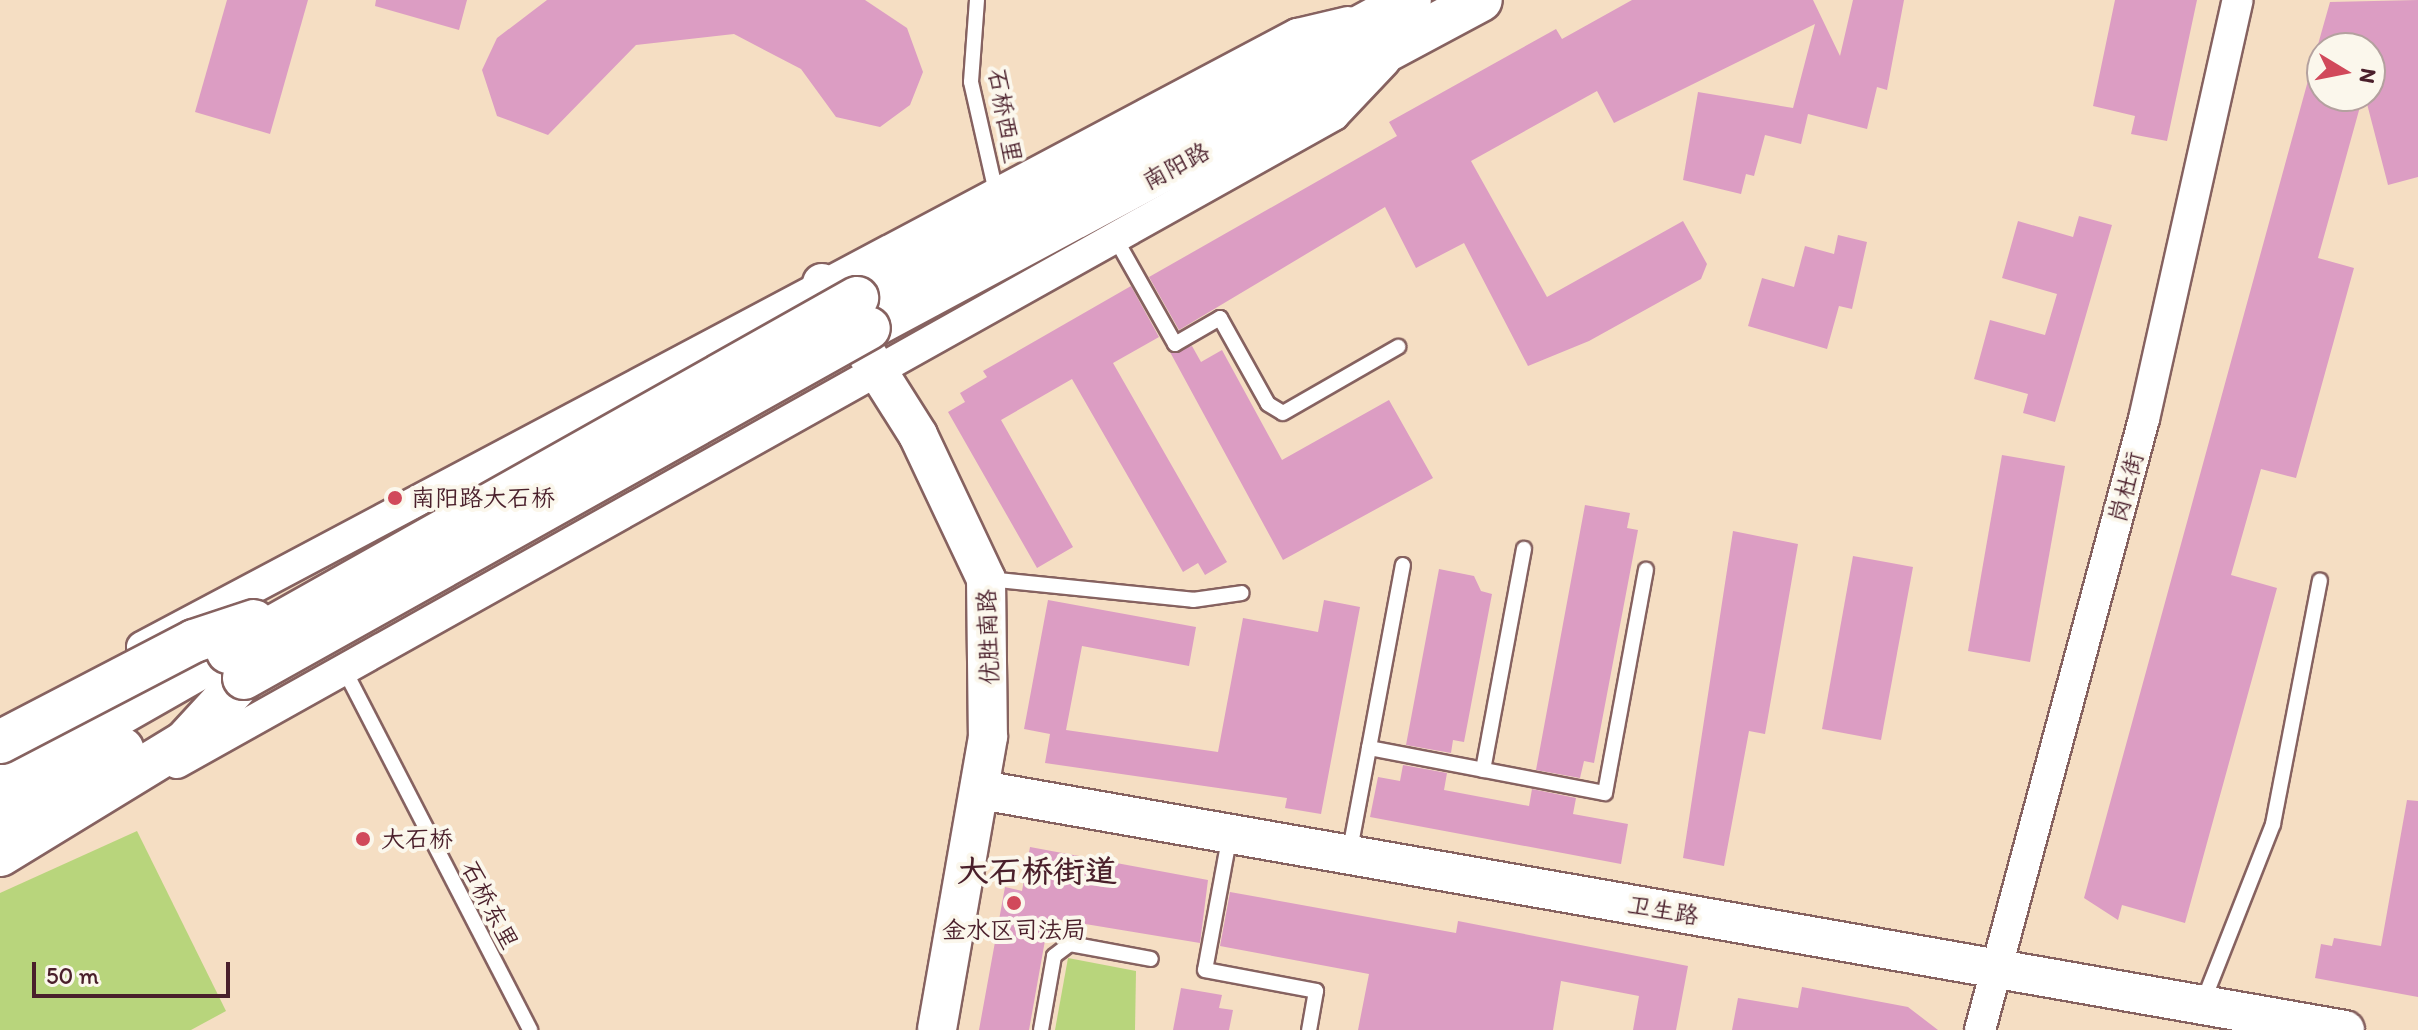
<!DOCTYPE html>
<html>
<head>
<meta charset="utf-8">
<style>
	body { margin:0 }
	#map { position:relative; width:2418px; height:1030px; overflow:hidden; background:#f5dec3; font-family:Itim,"LXGW WenKai TC",sans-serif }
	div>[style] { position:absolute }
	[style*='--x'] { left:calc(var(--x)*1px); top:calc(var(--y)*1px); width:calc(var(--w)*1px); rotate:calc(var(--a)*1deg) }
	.green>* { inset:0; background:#b8d57c }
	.building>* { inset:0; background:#dc9dc3 }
	.roads { filter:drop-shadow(2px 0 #866260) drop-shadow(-2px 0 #866260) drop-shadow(0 2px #866260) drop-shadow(0 -2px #866260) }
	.service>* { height:14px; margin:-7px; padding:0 7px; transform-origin:7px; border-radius:7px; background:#fff }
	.minor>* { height:30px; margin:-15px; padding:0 15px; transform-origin:15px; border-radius:15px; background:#fff }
	.tertiary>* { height:38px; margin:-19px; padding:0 19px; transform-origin:19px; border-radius:19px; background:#fff }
	.secondary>* { height:42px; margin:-21px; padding:0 21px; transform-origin:21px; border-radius:21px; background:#fff }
	.bridges { filter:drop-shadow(2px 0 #866260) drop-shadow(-2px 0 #866260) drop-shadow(0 2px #866260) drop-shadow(0 -2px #866260) }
	.secondary-bridge>* { height:42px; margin:-21px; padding:0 21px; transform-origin:21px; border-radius:21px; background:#fff }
	.dots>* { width:22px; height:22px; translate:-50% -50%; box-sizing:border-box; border:4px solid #fbf7ec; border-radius:50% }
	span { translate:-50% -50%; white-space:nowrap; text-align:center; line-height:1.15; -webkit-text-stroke:8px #fbf7ec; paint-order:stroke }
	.street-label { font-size:24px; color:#4a1f2b }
	.poi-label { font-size:24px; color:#4a1f2b }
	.left { translate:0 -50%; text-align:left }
	.district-label { font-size:32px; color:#4a1f2b; font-weight:700 }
	.north { position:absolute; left:2306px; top:32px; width:80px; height:80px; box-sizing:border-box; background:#fbf7ec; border:2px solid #b4a19f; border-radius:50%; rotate:100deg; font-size:22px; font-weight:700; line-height:32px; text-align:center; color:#4a1f2b }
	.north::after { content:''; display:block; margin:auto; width:28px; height:36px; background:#d1495b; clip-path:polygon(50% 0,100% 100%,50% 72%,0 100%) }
	.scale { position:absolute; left:32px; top:962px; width:198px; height:36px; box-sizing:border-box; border:4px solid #4a1f2b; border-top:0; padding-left:10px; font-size:24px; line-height:28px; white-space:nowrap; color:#4a1f2b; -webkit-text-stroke:6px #fbf7ec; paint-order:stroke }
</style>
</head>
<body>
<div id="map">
	<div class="green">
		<div style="clip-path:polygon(137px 831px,226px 1011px,191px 1030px,0 1030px,0 893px)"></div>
		<div style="clip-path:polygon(1068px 958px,1136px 971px,1135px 1030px,1055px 1030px)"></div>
	</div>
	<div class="building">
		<div style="clip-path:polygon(227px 0,308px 0,270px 134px,195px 112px)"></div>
		<div style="clip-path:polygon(376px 0,467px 0,459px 30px,375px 6px)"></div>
		<div style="clip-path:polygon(547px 0,865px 0,907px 28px,923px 72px,910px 105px,880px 127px,836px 117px,801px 69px,734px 34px,636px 45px,548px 135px,497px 116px,482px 70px,497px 38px)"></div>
		<div style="clip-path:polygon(1632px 0,1813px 0,1840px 56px,1853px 0,1904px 0,1887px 90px,1877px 87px,1867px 129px,1808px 114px,1801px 144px,1765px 135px,1754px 176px,1746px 174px,1741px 194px,1683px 180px,1698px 92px,1793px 108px,1815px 24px,1614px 123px,1597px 91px,1471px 161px,1547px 297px,1683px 221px,1707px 264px,1701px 279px,1589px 341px,1528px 366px,1464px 243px,1416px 268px,1385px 207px,1179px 330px,1149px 277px,1397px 136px,1389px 122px,1556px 29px,1562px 39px)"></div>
		<div style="clip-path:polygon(2115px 0,2197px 0,2167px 141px,2131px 134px,2135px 116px,2093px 106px)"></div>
		<div style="clip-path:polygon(2418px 0,2418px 177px,2388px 185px,2365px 96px,2370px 48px,2317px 48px,2330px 2px)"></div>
		<div style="clip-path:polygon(2315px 55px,2322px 56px,2322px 96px,2363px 96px,2318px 258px,2354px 268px,2296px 478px,2261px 469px,2231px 575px,2277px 588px,2185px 923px,2122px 905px,2118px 920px,2084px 898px)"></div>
		<div style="clip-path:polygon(2079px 216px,2112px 225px,2055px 422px,2023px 413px,2028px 394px,1974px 379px,1990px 320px,2045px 335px,2057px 294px,2002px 278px,2018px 221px,2073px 237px)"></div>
		<div style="clip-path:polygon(1838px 235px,1867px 242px,1852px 309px,1839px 306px,1827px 349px,1748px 326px,1762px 278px,1794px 287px,1805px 246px,1834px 254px)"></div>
		<div style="clip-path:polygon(1131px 286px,1159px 337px,1113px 363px,1227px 562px,1205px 575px,1198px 563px,1183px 572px,1072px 379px,1001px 420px,1073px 547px,1037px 568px,948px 412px,965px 402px,960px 393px,987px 377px,983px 371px)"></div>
		<div style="clip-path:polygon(1192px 346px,1201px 362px,1222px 350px,1282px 460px,1389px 400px,1433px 478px,1283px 560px,1170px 352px)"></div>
		<div style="clip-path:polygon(2002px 455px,2065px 466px,2030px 662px,1968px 651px)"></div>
		<div style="clip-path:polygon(1585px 505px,1630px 513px,1627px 528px,1638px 530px,1594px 763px,1584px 761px,1580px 778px,1536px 770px)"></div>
		<div style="clip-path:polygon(1733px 531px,1798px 544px,1765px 734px,1749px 731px,1724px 866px,1683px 858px)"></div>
		<div style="clip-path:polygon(1853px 556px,1913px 567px,1881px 740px,1822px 729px)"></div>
		<div style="clip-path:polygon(1439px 569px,1474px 576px,1481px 591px,1492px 594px,1464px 742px,1453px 740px,1451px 753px,1406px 745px)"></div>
		<div style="clip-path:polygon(1048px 600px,1196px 627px,1189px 666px,1082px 646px,1066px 730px,1218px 752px,1243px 618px,1318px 632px,1324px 600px,1360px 607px,1321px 814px,1285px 808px,1287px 798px,1045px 763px,1050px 734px,1024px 729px)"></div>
		<div style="clip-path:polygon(1403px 765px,1447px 773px,1444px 790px,1529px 806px,1532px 789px,1576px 798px,1573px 814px,1628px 824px,1621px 864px,1370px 817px,1378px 777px,1400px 781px)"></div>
		<div style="clip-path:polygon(2407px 800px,2418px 801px,2418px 997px,2315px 978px,2321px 944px,2332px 946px,2334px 938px,2381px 946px)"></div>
		<div style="clip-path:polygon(1030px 847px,1208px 880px,1200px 943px,1049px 918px,1029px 1030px,979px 1030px,1005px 887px,1022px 891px)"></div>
		<div style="clip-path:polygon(1230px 892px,1456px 933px,1458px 921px,1688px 966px,1676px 1030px,1633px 1030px,1639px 996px,1561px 981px,1553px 1030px,1358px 1030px,1369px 974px,1220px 946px)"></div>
		<div style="clip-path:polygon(1802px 987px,1908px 1007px,1938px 1030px,1732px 1030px,1738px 998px,1798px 1008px)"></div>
		<div style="clip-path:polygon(1181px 988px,1222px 995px,1219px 1008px,1233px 1010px,1229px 1030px,1173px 1030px)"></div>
	</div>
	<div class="roads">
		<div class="service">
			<div style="--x:977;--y:0;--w:82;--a:94.2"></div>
			<div style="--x:971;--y:82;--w:113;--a:77.2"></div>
			<div style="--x:1114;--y:236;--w:124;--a:60.5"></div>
			<div style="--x:1175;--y:344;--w:52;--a:-30"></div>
			<div style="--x:1220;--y:318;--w:98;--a:60.8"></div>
			<div style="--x:1268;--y:404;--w:17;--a:31"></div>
			<div style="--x:1283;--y:413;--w:133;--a:-29.9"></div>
			<div style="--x:988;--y:579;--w:206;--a:5.8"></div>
			<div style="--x:1193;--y:600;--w:49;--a:-8.1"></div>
			<div style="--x:345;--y:671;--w:404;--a:62.7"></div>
			<div style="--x:1369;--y:748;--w:186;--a:-79.5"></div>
			<div style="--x:1483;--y:770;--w:225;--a:-79.5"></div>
			<div style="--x:1230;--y:834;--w:138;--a:100.4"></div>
			<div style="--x:1205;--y:970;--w:113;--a:10.7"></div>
			<div style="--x:1316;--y:991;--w:40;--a:100"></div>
			<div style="--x:1349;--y:855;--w:109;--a:-79.4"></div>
			<div style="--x:1369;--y:748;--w:240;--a:10.8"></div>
			<div style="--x:1605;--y:793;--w:227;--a:-79.6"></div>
			<div style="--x:2203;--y:1002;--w:191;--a:-68.5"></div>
			<div style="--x:2273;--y:824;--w:248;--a:-79.1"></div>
			<div style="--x:1041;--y:1030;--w:75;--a:-80"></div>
			<div style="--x:1054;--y:956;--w:20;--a:-37"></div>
			<div style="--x:1070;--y:944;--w:82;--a:10.5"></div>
		</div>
		<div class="minor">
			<div style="--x:142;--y:647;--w:1308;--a:-27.96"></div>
			<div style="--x:1297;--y:34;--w:52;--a:-13.2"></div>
			<div style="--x:177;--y:763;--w:1326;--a:-29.25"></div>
			<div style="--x:1334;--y:115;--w:74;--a:-46.6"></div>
			<div style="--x:1980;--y:1030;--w:633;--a:-74.98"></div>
			<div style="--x:2144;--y:419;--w:429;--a:-77.4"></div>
		</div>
		<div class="tertiary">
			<div style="--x:822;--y:283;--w:180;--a:57.7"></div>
			<div style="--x:918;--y:435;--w:159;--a:64.7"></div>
			<div style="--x:986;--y:579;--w:158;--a:89.3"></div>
			<div style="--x:988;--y:737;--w:297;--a:99.9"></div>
			<div style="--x:981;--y:790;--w:1385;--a:9.98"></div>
		</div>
		<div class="secondary">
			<div style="--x:857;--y:298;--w:628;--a:-28.32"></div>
			<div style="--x:869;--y:328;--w:694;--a:-28.19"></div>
			<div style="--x:0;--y:782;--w:262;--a:-29.7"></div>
			<div style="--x:0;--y:817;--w:140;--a:-29.1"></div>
			<div style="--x:0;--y:855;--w:217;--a:-31.4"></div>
			<div style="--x:185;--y:742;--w:87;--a:-47.3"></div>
		</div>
	</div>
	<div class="bridges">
		<div class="secondary-bridge">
			<div style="--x:228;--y:652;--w:722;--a:-29.37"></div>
			<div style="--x:244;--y:678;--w:716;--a:-29.25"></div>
			<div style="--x:0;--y:742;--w:219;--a:-27.5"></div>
			<div style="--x:194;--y:641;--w:63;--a:-18.4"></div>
		</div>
	</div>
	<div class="dots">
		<div style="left:395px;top:498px;background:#d1495b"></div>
		<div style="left:363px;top:839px;background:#d1495b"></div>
		<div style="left:1014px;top:903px;background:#d1495b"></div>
	</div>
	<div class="street-label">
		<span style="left:1005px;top:116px;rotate:80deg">石桥西里</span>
		<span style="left:1176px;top:166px;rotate:-28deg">南阳路</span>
		<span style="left:2126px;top:487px;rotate:-75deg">岗杜街</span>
		<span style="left:988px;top:637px;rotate:-92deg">优胜南路</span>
		<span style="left:490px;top:905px;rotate:63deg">石桥东里</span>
		<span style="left:1663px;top:910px;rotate:10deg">卫生路</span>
	</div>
	<div class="poi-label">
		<span class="left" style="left:411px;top:498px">南阳路大石桥</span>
		<span class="left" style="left:381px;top:839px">大石桥</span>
		<span style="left:1014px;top:930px">金水区司法局</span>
	</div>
	<div class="district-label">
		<span style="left:1037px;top:871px">大石桥街道</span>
	</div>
	<div class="north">N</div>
	<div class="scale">50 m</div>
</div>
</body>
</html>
